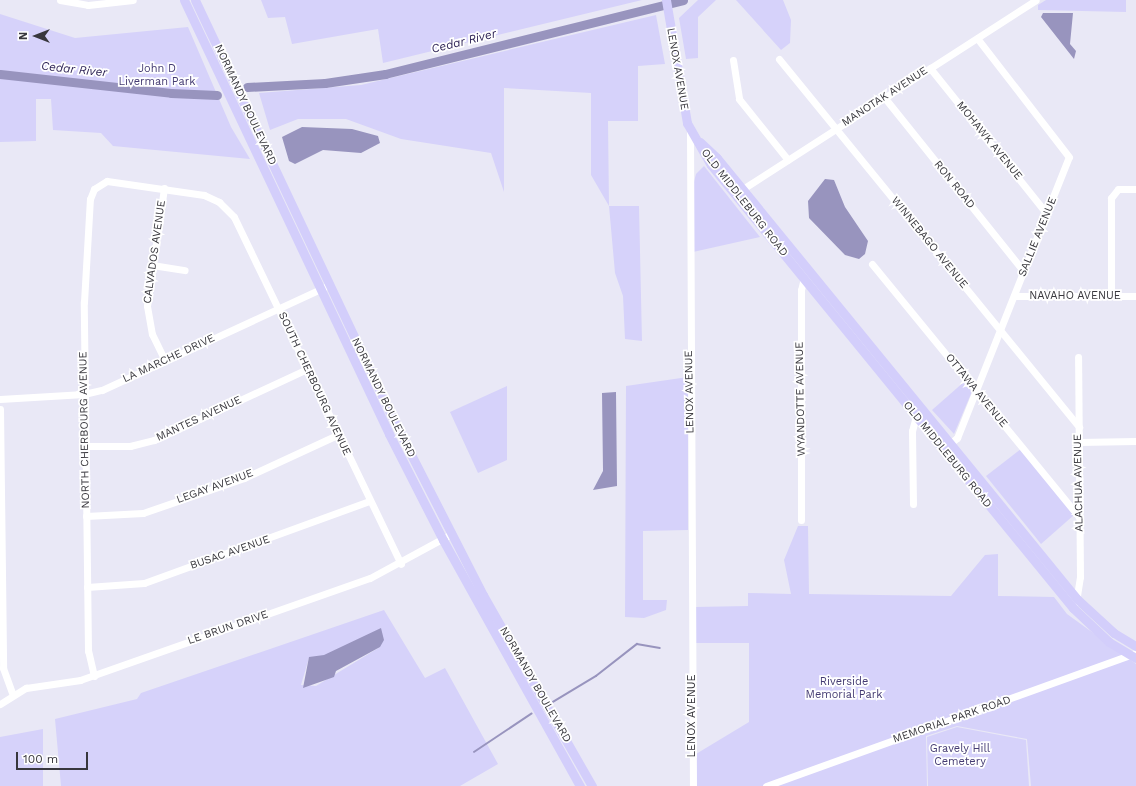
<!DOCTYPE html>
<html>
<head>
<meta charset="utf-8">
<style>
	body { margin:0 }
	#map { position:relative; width:1136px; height:786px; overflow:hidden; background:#e9e8f6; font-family:"Work Sans",sans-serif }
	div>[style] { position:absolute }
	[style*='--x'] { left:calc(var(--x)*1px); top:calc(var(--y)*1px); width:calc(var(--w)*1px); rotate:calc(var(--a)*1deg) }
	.green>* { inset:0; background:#d6d2fa }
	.water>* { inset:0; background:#9894be }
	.stream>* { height:1.5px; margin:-0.75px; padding:0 0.75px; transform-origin:0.75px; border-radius:0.75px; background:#9894be }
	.river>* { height:9px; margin:-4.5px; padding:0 4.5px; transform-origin:4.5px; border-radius:4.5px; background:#9894be }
	.minor>* { height:7px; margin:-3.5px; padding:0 3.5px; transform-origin:3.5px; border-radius:3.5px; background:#fff }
	.major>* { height:9px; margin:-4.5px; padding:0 4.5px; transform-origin:4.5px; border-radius:4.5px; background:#d3cefb }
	span { translate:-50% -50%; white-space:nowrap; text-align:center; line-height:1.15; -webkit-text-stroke:3.5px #fff; paint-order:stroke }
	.street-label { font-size:11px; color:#38373d }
	.park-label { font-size:11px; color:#443b72 }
	.water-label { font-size:12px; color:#2a1f53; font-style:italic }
	.north { position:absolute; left:16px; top:16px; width:40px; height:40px; -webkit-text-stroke:3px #fff; paint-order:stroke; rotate:270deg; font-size:11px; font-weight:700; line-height:16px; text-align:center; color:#38373d }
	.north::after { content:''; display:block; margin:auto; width:14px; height:18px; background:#38373d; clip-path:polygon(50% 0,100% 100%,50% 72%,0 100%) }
	.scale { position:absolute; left:16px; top:752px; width:72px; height:18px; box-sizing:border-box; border:2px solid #38373d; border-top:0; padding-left:5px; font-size:12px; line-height:14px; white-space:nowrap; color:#38373d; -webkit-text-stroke:3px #fff; paint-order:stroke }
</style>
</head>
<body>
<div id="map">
	<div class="green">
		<div style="clip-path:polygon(261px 0,642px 0,383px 63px,378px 29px,292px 44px,285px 17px,268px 18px)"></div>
		<div style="clip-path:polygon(698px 0,716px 0,698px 17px,698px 58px,686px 59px,679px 18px)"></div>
		<div style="clip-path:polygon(736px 0,783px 0,791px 20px,790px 43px,781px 50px)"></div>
		<div style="clip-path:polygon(1046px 0,1126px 0,1126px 12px,1038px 10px,1038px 5px)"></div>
		<div style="clip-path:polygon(0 14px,75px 38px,188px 27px,231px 127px,250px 159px,113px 146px,101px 133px,53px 130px,51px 99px,36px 99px,36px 141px,0 142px)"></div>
		<div style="clip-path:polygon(656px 15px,665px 64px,638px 66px,638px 121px,608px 121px,609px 206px,639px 206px,642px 341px,625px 339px,623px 296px,615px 273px,609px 206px,591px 175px,591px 93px,504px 88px,504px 192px,491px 153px,401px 139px,346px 119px,298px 119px,270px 130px,259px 93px,361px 85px)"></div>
		<div style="clip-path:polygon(704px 166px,760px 237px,693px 252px,691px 193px,696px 174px)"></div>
		<div style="clip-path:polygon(688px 377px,688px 530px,643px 531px,643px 600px,667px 600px,666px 610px,644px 618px,625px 617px,626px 386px)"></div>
		<div style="clip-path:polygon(965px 381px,973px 389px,954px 434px,932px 410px)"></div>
		<div style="clip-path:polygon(507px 386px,507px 460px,478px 473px,450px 412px)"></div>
		<div style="clip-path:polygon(1021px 449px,1074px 515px,1041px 544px,986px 476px)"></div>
		<div style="clip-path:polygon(798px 526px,808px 526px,809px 594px,951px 596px,985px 555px,998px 554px,998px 596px,1054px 597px,1067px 614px,1136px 664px,1136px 786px,1031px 786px,1027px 739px,957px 726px,926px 736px,927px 786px,697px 786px,696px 754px,749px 722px,749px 643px,694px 643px,695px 607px,748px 606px,748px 593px,791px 594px,784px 560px)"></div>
		<div style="clip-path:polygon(evenodd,384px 610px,425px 678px,445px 668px,498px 764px,460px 786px,61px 786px,55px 719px,137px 699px,141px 693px,384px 610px,380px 647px,316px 686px,301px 685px,309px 658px,380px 647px)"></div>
		<div style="clip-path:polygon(957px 727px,1026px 740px,1029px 786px,928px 786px,927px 737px)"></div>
		<div style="clip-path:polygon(43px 729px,43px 786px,0 786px,0 737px)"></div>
	</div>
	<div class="water">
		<div style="clip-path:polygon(1043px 13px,1073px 13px,1070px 44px,1076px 51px,1074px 59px,1041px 17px)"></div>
		<div style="clip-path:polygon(302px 127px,352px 129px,378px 136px,380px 143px,361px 153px,323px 150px,295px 164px,289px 161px,282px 137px)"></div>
		<div style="clip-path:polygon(825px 179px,834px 180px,845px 207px,868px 241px,865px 254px,859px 259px,845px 255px,809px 218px,808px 201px)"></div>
		<div style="clip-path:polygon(616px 392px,617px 486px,593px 490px,603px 471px,602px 393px)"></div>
		<div style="clip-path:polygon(381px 628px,384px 640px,380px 647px,336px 671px,334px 677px,303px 688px,309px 657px,324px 655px)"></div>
	</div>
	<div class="stream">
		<div style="--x:553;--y:702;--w:50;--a:-31.2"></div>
		<div style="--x:596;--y:676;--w:52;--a:-38"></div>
		<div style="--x:637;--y:644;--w:23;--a:10"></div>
		<div style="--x:474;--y:752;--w:69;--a:-33.7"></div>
	</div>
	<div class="river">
		<div style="--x:0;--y:74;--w:172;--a:6.3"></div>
		<div style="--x:171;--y:93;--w:46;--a:2.5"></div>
		<div style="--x:247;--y:87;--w:78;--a:-2.9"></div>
		<div style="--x:325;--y:83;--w:61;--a:-8.5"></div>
		<div style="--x:385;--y:74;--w:307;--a:-13.9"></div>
	</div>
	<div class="minor">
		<div style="--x:60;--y:0;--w:28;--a:10"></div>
		<div style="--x:88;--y:5;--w:45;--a:-6.3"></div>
		<div style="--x:779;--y:59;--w:475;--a:50.8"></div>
		<div style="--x:733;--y:60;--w:39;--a:81"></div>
		<div style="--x:739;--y:99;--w:78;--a:51.2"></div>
		<div style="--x:930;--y:68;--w:187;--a:51.3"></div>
		<div style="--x:884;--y:97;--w:224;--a:51.3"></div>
		<div style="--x:690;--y:133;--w:653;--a:89.74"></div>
		<div style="--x:164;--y:188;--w:119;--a:98.2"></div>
		<div style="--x:147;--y:306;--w:28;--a:80"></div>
		<div style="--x:152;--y:334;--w:30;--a:64"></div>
		<div style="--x:738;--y:192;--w:354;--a:-32.8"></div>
		<div style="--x:872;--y:264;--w:328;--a:50.7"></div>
		<div style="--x:152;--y:265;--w:33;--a:9"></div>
		<div style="--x:1014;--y:296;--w:122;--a:0"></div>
		<div style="--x:1111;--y:296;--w:98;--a:-90"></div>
		<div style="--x:1111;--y:198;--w:11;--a:-52"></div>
		<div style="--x:1118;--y:189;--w:18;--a:0"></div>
		<div style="--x:0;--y:399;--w:84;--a:-3.4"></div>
		<div style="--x:84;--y:394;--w:18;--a:-13"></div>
		<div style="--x:102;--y:390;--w:250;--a:-24.8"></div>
		<div style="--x:0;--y:409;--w:259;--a:89.3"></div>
		<div style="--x:3;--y:668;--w:29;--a:70"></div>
		<div style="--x:1079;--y:442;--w:57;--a:-1"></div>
		<div style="--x:85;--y:446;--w:45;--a:0"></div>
		<div style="--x:130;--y:446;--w:25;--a:-14"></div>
		<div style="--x:154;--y:440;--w:169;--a:-24.9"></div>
		<div style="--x:947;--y:446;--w:13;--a:-39"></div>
		<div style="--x:957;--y:438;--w:302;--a:-68.3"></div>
		<div style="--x:1069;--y:157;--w:150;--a:-127.7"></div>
		<div style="--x:913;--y:504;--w:73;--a:-90.8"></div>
		<div style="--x:912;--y:431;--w:20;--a:-75"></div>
		<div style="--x:86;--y:516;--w:57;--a:-3"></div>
		<div style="--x:143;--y:513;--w:107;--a:-19.1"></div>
		<div style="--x:244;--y:478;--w:102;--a:-24.8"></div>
		<div style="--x:801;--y:520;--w:230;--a:-90"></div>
		<div style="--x:801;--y:290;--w:12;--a:-76"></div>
		<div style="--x:87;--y:587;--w:57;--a:-4"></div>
		<div style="--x:144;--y:583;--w:239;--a:-20"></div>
		<div style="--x:1076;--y:602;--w:25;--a:-81"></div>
		<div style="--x:1080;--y:577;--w:220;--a:-90.5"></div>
		<div style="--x:94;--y:676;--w:26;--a:-103"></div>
		<div style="--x:88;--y:651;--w:349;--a:-90.7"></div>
		<div style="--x:84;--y:302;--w:103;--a:-86.7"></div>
		<div style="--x:90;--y:199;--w:11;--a:-68"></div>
		<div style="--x:94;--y:189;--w:15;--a:-32"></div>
		<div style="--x:107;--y:181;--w:98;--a:8.2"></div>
		<div style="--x:204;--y:195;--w:17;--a:25"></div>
		<div style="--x:219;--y:202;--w:21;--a:45"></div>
		<div style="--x:234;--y:217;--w:385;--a:64.3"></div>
		<div style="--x:0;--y:704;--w:31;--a:-32"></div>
		<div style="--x:26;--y:688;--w:55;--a:-8.4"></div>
		<div style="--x:80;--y:680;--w:307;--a:-19.4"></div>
		<div style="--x:370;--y:578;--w:92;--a:-28.5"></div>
		<div style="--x:766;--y:786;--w:393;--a:-19.8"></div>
	</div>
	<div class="major">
		<div style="--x:184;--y:0;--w:480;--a:64.7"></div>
		<div style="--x:389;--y:434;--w:119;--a:63"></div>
		<div style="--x:443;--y:540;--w:282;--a:60.9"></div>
		<div style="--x:195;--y:0;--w:472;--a:64.7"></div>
		<div style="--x:397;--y:427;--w:189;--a:62.9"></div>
		<div style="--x:483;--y:595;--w:220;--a:60.3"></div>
		<div style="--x:666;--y:0;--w:125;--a:80.3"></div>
		<div style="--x:687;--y:123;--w:48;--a:60.3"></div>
		<div style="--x:711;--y:165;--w:572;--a:50.75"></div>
		<div style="--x:1073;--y:608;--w:50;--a:43.4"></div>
		<div style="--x:1109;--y:642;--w:31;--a:31"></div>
		<div style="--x:700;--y:142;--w:23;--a:43"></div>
		<div style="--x:717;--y:158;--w:569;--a:50.77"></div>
		<div style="--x:1077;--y:599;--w:50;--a:42.6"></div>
		<div style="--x:1114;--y:633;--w:26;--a:31"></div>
	</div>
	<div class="street-label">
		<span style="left:677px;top:69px;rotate:80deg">LENOX AVENUE</span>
		<span style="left:885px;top:97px;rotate:-33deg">MANOTAK AVENUE</span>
		<span style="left:245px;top:105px;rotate:65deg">NORMANDY BOULEVARD</span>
		<span style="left:989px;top:141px;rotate:51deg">MOHAWK AVENUE</span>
		<span style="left:954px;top:185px;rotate:51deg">RON ROAD</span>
		<span style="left:744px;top:203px;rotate:52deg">OLD MIDDLEBURG ROAD</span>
		<span style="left:1038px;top:237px;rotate:-68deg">SALLIE AVENUE</span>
		<span style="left:929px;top:243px;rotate:51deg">WINNEBAGO AVENUE</span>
		<span style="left:155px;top:252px;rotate:-82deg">CALVADOS AVENUE</span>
		<span style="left:1075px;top:296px">NAVAHO AVENUE</span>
		<span style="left:169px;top:359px;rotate:-25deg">LA MARCHE DRIVE</span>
		<span style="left:314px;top:384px;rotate:65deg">SOUTH CHERBOURG AVENUE</span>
		<span style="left:976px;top:391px;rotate:51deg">OTTAWA AVENUE</span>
		<span style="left:690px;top:392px;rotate:-91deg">LENOX AVENUE</span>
		<span style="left:383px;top:398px;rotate:64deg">NORMANDY BOULEVARD</span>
		<span style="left:801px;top:399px;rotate:-91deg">WYANDOTTE AVENUE</span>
		<span style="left:199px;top:419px;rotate:-25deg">MANTES AVENUE</span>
		<span style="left:85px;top:430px;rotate:-91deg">NORTH CHERBOURG AVENUE</span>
		<span style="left:947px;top:455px;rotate:51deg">OLD MIDDLEBURG ROAD</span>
		<span style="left:1079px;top:483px;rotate:-91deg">ALACHUA AVENUE</span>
		<span style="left:215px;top:487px;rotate:-20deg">LEGAY AVENUE</span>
		<span style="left:230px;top:553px;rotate:-19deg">BUSAC AVENUE</span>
		<span style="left:228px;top:628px;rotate:-19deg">LE BRUN DRIVE</span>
		<span style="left:535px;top:685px;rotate:60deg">NORMANDY BOULEVARD</span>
		<span style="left:692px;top:716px;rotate:-90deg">LENOX AVENUE</span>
		<span style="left:952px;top:720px;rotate:-19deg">MEMORIAL PARK ROAD</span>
	</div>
	<div class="park-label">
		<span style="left:157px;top:76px">John D<br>Liverman Park</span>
		<span style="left:844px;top:689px">Riverside<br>Memorial Park</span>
		<span style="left:960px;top:756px">Gravely Hill<br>Cemetery</span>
	</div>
	<div class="water-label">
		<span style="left:464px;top:42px;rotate:-14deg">Cedar River</span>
		<span style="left:74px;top:70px;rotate:6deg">Cedar River</span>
	</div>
	<div class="north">N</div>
	<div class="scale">100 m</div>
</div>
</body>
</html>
